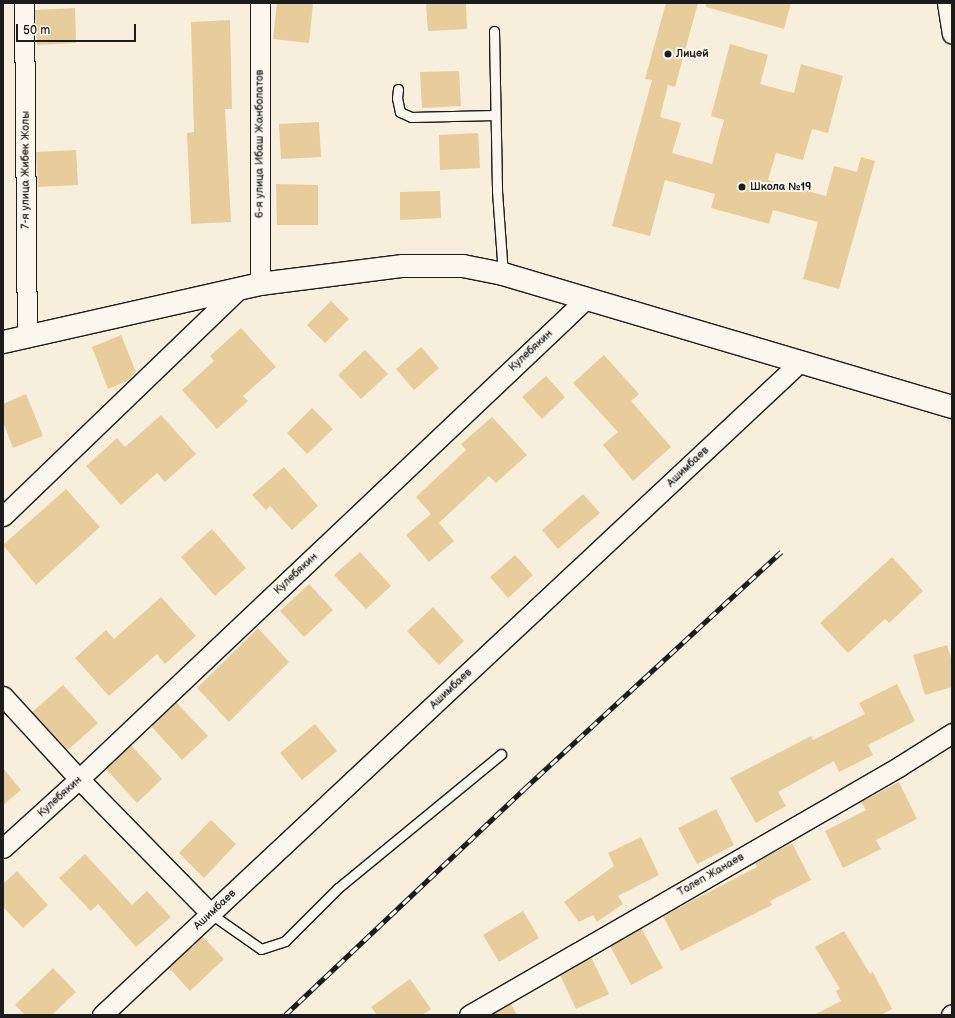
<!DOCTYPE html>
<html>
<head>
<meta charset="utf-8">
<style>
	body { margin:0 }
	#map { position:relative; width:955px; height:1018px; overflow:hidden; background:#f7efdc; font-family:"Balsamiq Sans",sans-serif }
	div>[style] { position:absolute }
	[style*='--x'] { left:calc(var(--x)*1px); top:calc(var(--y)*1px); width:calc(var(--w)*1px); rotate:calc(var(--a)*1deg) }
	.building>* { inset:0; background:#e7cd9c }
	.roads { filter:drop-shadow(1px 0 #1c1c1c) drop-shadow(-1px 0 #1c1c1c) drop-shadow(0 1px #1c1c1c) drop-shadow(0 -1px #1c1c1c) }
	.lane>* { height:9px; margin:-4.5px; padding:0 4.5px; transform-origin:4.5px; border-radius:4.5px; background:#fbf7ec }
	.street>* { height:19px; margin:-9.5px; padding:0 9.5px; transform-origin:9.5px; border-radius:9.5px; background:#fbf7ec }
	.secondary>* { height:22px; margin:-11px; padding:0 11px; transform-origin:11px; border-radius:11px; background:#fbf7ec }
	.rail>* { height:4.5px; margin-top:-2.25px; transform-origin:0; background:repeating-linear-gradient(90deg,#fbf7ec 0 9px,#1c1c1c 0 18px); box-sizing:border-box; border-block:1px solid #1c1c1c }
	.dots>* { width:11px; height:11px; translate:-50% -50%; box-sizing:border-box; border:2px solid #fbf7ec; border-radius:50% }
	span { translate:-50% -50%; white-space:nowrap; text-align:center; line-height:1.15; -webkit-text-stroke:4px #fbf7ec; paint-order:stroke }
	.poi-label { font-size:11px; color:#1c1c1c; font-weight:700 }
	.left { translate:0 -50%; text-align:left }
	.street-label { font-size:11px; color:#1c1c1c }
	.frame { position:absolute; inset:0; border:4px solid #1c1c1c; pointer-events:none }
	.scale { position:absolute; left:16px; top:24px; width:120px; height:18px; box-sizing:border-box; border:2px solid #1c1c1c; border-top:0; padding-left:5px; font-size:12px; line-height:14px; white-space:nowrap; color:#1c1c1c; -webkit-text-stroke:3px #fbf7ec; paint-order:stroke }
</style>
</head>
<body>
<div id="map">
	<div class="building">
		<div style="clip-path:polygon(277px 3px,313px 3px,309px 43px,273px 39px)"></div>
		<div style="clip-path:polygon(426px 3px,466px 3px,467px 29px,428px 31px)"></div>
		<div style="clip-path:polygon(666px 3px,698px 3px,675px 87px,668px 85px,660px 117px,681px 123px,672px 153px,712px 164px,724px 120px,711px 116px,730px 44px,768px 55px,760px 84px,794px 93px,801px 64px,843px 76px,828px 133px,812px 129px,803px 160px,776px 153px,768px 180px,826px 196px,834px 166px,857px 172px,861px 157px,875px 161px,839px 289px,803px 279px,818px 222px,773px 210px,769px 224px,711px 208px,715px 194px,665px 180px,650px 236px,612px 226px,652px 80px,645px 79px)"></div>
		<div style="clip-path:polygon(706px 3px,791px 3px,784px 29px,706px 7px)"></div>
		<div style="clip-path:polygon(75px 8px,76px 43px,37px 45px,35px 10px)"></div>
		<div style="clip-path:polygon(230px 20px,232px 109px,225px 109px,231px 222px,191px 224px,187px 133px,194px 132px,191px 22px)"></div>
		<div style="clip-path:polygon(459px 71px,461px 106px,422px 108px,420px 72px)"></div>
		<div style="clip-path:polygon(319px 122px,321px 157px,281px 159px,279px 124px)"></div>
		<div style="clip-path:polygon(478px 133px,480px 168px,440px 170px,439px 135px)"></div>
		<div style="clip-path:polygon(76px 150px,78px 185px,38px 187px,36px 152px)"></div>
		<div style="clip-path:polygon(276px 184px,318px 185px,318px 225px,277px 225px)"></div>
		<div style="clip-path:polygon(440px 191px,441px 218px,400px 220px,400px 192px)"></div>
		<div style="clip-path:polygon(331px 301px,349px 319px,325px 343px,307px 325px)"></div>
		<div style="clip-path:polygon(241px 328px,276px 367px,243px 396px,248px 401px,217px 429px,182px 390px,214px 361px,210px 356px)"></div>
		<div style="clip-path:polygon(121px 335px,136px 372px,127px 381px,108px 389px,92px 347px)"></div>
		<div style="clip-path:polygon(421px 347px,439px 368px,414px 390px,396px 369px)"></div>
		<div style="clip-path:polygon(365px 350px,388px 374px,361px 399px,338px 375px)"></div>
		<div style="clip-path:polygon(604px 355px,639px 394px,631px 401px,671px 447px,633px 481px,603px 445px,618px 432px,573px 383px)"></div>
		<div style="clip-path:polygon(546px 376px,565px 397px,542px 419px,522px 397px)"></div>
		<div style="clip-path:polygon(26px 394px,43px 436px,13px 448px,3px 422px,3px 404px)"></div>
		<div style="clip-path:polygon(312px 408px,333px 429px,307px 454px,287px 433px)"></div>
		<div style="clip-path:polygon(161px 415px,196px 454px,165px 482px,157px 473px,121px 505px,86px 466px,117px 438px,125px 447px)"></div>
		<div style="clip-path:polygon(492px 417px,527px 455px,496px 483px,489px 476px,439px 523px,454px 541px,429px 562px,406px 535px,431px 514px,416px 497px,466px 450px,461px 444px)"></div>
		<div style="clip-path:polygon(284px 467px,318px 506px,292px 530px,270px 506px,266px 510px,252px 495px)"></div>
		<div style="clip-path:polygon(66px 489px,100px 527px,36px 585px,3px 545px)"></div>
		<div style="clip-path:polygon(583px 494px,600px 513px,558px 549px,542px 530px)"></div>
		<div style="clip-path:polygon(212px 529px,246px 568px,215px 596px,181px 557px)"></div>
		<div style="clip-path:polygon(360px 552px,391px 586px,366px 609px,334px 575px)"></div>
		<div style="clip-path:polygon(515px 555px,533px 575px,508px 598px,490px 577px)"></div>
		<div style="clip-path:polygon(892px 557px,923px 591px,889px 623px,885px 619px,848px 653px,820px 623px)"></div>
		<div style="clip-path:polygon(309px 584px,333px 610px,304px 637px,280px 611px)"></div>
		<div style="clip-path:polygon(161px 597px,196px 636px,165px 664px,157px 654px,109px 696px,75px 658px,106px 630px,114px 639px)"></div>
		<div style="clip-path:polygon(433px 607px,464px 641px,439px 665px,407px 631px)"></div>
		<div style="clip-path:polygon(258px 628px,289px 662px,229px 722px,197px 688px)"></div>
		<div style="clip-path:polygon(947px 645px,952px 661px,952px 687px,925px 695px,913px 655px)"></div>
		<div style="clip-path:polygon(897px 684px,915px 721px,868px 745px,873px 755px,839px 772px,834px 761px,778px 792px,786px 806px,756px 823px,730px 778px,811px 736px,813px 740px,865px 714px,859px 703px)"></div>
		<div style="clip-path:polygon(63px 685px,98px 723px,68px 750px,32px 712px)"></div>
		<div style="clip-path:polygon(176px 702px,208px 736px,182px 760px,151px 726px)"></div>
		<div style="clip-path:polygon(315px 724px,337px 751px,302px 780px,280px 753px)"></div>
		<div style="clip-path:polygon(131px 745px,162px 779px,137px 803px,106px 769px)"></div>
		<div style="clip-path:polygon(3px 768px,21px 790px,3px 805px)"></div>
		<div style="clip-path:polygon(899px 782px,917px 819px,876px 840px,881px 849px,843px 868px,825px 831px,866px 810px,861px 802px)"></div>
		<div style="clip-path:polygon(716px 809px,734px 845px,697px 864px,678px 828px)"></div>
		<div style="clip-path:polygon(211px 820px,236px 844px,204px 878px,179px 853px)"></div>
		<div style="clip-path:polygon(641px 837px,659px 875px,618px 896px,623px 904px,597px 922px,593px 915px,579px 922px,564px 902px,614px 866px,608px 853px)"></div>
		<div style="clip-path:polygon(792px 843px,811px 880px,770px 901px,772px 905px,681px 951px,663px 916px,757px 867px,755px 863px)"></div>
		<div style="clip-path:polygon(85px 854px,132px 905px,147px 891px,171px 917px,136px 947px,98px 904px,91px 911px,59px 878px)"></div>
		<div style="clip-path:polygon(17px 871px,48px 905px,23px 928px,3px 907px,3px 884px)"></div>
		<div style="clip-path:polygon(523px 911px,539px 938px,499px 962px,483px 935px)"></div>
		<div style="clip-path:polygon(641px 928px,663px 968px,631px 985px,610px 946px)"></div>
		<div style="clip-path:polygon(844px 931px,870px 974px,873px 972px,892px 1009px,881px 1015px,814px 1015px,841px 1001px,836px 991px,840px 989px,815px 947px)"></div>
		<div style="clip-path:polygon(202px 936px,224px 959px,190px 991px,169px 968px)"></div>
		<div style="clip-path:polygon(591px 957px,609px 994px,576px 1009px,560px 975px)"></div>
		<div style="clip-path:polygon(53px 968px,76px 992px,52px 1015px,25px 1015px,15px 1005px)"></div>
		<div style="clip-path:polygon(410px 979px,431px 1009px,422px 1015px,377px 1015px,371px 1007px)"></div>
		<div style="clip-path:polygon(511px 1004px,517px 1015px,491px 1015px)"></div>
	</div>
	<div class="roads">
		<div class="lane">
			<div style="--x:494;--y:31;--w:160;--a:88.9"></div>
			<div style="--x:497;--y:191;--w:83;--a:85.9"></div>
			<div style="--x:398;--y:89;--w:9;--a:96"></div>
			<div style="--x:397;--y:98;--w:14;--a:78"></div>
			<div style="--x:400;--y:112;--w:12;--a:24"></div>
			<div style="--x:411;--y:117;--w:84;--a:-1.4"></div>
			<div style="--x:211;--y:914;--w:61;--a:35"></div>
			<div style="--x:261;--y:949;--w:25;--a:-18"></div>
			<div style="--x:285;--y:941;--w:75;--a:-45"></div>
			<div style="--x:338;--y:888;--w:211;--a:-39.4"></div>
		</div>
		<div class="street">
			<div style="--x:24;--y:3;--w:334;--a:89.5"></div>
			<div style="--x:260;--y:3;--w:281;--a:90"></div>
			<div style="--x:947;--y:3;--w:31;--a:81"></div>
			<div style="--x:3;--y:516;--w:327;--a:-43.9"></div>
			<div style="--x:3;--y:696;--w:113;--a:47.5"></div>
			<div style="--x:79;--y:779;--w:189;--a:45.6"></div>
			<div style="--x:3;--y:848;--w:103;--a:-42.2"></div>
			<div style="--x:79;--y:779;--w:700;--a:-43.44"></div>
			<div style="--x:102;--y:1015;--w:956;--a:-43.09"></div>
			<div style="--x:469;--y:1015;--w:498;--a:-30"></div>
			<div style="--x:900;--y:766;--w:62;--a:-32.4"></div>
			<div style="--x:951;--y:1015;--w:1;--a:-45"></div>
		</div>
		<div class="secondary">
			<div style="--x:3;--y:342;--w:263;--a:-12.7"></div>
			<div style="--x:260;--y:284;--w:144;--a:-7.2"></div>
			<div style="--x:403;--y:266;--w:60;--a:0"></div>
			<div style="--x:463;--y:266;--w:41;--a:11.3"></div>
			<div style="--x:503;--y:274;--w:468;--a:16.5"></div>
		</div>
	</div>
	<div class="rail">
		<div style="--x:285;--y:1015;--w:329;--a:-43.4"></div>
		<div style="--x:524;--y:789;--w:350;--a:-42.7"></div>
	</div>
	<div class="dots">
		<div style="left:668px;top:54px;background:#1c1c1c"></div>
		<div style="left:742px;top:187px;background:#1c1c1c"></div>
	</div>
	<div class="poi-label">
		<span class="left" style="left:676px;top:54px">Лицей</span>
		<span class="left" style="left:750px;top:187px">Школа №19</span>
	</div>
	<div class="street-label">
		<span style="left:260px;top:144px;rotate:-90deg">6-я улица Ибаш Жанболатов</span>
		<span style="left:26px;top:170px;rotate:-90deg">7-я улица Жибек Жолы</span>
		<span style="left:531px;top:351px;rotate:-43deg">Кулебякин</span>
		<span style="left:688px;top:467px;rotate:-43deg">Ашимбаев</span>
		<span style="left:296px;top:574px;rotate:-43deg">Кулебякин</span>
		<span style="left:451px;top:689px;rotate:-43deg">Ашимбаев</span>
		<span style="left:60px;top:797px;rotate:-42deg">Кулебякин</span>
		<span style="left:711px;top:875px;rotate:-30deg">Толеп Жанаев</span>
		<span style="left:215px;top:910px;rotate:-43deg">Ашимбаев</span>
	</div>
	<div class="frame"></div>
	<div class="scale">50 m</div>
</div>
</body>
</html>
